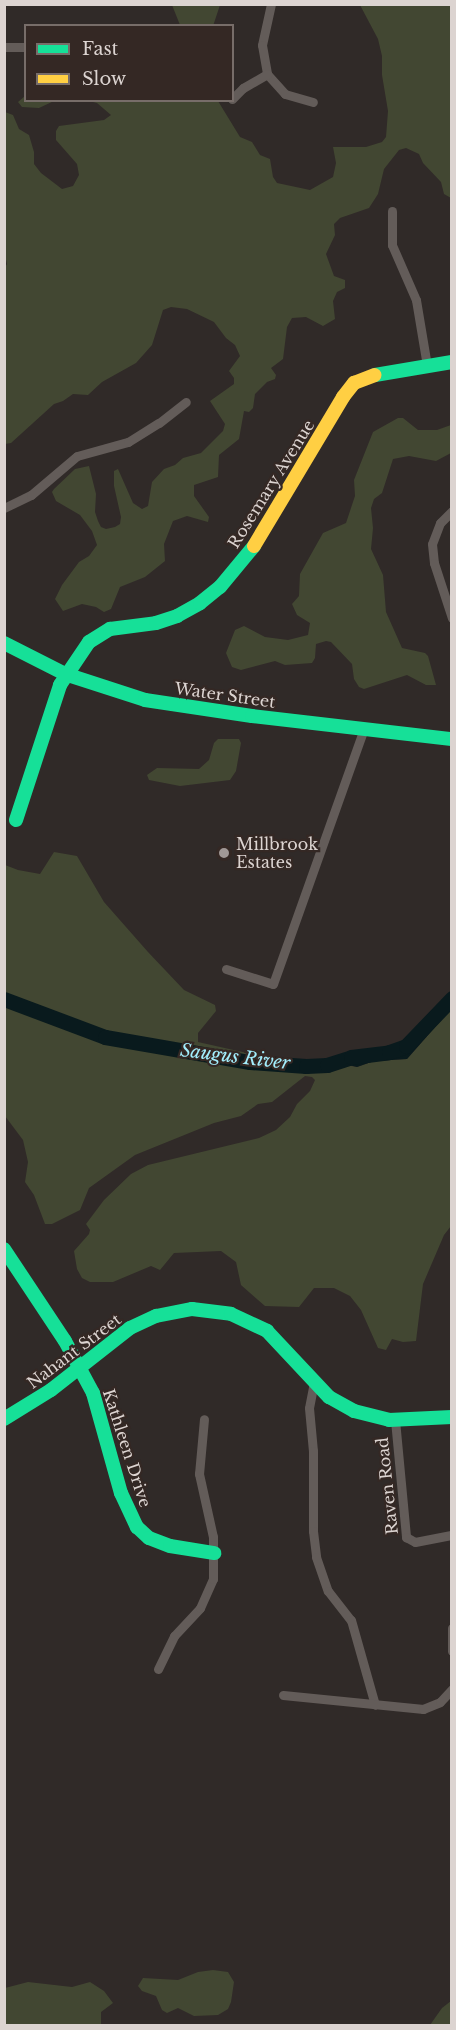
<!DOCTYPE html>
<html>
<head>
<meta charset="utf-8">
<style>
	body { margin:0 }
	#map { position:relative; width:456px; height:2030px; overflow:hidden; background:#302a28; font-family:"Libre Baskerville",serif }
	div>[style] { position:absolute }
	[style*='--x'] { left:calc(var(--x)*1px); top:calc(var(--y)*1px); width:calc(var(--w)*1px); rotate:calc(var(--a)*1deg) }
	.green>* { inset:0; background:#424732 }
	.water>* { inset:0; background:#091a1d }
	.river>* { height:15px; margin:-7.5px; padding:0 7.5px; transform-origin:7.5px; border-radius:7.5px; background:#091a1d }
	.street>* { height:9px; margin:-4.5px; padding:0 4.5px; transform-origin:4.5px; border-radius:4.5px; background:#635c59 }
	.fast>* { height:14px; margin:-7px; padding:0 7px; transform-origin:7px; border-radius:7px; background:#16e098 }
	.slow>* { height:14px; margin:-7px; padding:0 7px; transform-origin:7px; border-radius:7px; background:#ffcf43 }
	.dots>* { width:16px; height:16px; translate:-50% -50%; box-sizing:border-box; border:3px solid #342824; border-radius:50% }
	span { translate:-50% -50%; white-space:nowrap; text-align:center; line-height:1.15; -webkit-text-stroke:4.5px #342824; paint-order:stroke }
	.street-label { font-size:16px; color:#dcd4d1 }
	.poi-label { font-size:16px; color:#dcd4d1 }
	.left { translate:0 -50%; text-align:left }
	.water-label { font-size:18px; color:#a3eefd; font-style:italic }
	.frame { position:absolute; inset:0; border:6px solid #dcd4d1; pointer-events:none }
	.legend { position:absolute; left:24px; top:24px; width:210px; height:78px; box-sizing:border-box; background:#342824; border:2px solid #776d69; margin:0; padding:8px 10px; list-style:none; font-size:18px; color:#dcd4d1 }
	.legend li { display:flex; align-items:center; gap:12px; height:30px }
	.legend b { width:30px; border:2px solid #776d69 }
</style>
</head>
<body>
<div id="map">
	<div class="green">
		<div style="clip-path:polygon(172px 5px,220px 5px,213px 26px,180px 25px)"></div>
		<div style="clip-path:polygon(360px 5px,451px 5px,451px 198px,444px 194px,441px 182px,423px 163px,419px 154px,406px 148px,399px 150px,384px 169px,378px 194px,369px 208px,340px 218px,334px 224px,335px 235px,326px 254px,334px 276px,345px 280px,345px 288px,337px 292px,333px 301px,335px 319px,323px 326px,306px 317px,292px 318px,287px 327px,283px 359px,271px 368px,276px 375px,275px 379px,267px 382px,255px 394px,253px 408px,249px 412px,244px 411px,239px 439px,219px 455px,218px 477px,194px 485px,194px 496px,209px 517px,208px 522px,187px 516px,173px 521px,164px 544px,165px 561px,145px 577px,120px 587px,111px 609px,104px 612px,96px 607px,82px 604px,63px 611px,55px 599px,62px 585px,79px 562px,89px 556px,97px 545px,92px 531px,80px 515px,56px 501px,52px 492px,54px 489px,75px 469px,89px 466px,96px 494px,95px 512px,98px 521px,101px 527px,106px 529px,115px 527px,120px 524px,121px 517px,114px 486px,114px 471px,118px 469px,133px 503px,142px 509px,148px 506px,152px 482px,164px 469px,175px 465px,183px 458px,201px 453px,223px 431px,225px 424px,210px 401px,234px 384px,234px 378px,229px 371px,240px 356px,235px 345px,226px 338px,214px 322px,187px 309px,171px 307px,163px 310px,152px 345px,136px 363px,102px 382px,88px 395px,73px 394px,63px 401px,54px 404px,11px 443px,5px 444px,4px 269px,7px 264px,4px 251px,5px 112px,13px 115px,19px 129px,29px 135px,34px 152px,34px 164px,41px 173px,62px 189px,73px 186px,79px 175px,77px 164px,56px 140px,56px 131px,59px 126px,104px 120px,111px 115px,97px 103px,89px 101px,218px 101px,240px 137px,252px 142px,260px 155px,270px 159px,273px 177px,277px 183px,310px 190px,333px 177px,336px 163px,333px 147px,366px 147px,382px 142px,386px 137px,388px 111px,382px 75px,382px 56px,378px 39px)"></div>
		<div style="clip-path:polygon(25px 96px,26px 100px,54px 101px,39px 108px,22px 107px,18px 102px)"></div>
		<div style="clip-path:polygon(398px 418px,403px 418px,418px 430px,437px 430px,451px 425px,451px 453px,436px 461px,409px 456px,393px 459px,382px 493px,374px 499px,371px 508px,373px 528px,371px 549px,383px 575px,386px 612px,402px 648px,425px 653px,428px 656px,436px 685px,426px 685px,407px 675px,364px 689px,359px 687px,354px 679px,352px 664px,331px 642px,326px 641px,316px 644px,315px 658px,312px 663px,285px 665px,275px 661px,241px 670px,232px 667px,226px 653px,235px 630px,244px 626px,265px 637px,288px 640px,308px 635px,310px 623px,297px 615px,292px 604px,299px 596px,300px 574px,323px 533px,346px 523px,355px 496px,354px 480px,373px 432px)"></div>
		<div style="clip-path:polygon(218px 739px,239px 739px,241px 743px,236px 771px,230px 780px,180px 786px,149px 780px,147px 775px,157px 768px,199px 769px,209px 760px,214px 743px)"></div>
		<div style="clip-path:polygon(54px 852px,77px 856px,104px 902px,148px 952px,184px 990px,215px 1005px,216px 1011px,198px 1033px,198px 1042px,318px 1069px,340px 1064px,357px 1067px,374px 1061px,407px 1059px,451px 1009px,451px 1226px,444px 1235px,423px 1284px,416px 1341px,403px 1342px,392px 1339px,386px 1350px,378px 1348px,361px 1310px,350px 1296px,334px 1288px,314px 1288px,299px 1307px,265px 1306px,241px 1285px,236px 1262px,221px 1251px,174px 1253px,160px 1270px,151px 1266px,113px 1282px,90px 1282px,82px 1278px,77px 1269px,74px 1251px,89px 1234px,90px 1230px,86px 1224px,104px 1200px,131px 1174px,148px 1165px,259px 1138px,276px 1130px,290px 1117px,297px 1104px,310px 1091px,315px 1080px,312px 1077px,305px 1076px,272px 1102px,258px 1104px,241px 1116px,214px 1123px,135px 1155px,89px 1188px,80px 1210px,52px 1224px,45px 1224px,34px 1195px,25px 1182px,28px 1162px,23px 1140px,5px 1116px,5px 865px,18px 870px,40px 874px)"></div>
		<div style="clip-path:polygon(213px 1970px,228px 1972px,234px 1982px,231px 2002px,228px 2009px,218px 2015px,194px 2016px,178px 2008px,167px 2013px,162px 2010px,156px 1996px,142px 1991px,138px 1986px,143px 1978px,178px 1980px,198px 1972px)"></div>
		<div style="clip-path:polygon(28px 1982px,72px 1987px,90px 1982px,104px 1991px,113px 2003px,101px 2012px,101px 2025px,5px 2025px,5px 1988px)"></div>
		<div style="clip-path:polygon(451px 2001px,451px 2025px,430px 2025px,442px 2008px)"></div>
	</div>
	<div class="water">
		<div style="clip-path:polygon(451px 1005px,451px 1009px,407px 1059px,374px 1061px,357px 1067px,345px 1064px,375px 1056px,399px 1057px,420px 1041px)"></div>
	</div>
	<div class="river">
		<div style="--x:4;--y:999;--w:108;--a:20.6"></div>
		<div style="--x:105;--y:1037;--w:147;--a:9.8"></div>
		<div style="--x:250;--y:1062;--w:56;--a:4.1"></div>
		<div style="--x:306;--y:1066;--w:21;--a:-3"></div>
		<div style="--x:327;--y:1065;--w:25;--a:-18"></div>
		<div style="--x:351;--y:1057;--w:38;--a:-7"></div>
		<div style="--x:389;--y:1052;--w:18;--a:-19"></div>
		<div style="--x:406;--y:1046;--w:66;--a:-46.2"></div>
	</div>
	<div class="street">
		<div style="--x:271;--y:4;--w:42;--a:102.4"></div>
		<div style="--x:262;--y:45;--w:29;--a:80"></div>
		<div style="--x:267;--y:74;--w:27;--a:48"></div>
		<div style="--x:285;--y:94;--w:29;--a:16"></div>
		<div style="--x:4;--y:47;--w:22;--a:0"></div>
		<div style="--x:232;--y:99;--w:16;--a:-45"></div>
		<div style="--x:243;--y:88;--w:28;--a:-30"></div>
		<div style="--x:392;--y:211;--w:34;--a:90"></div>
		<div style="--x:392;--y:245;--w:60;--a:66.4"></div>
		<div style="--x:416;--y:300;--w:67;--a:80.5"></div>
		<div style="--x:4;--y:508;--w:30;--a:-26"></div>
		<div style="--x:31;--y:495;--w:60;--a:-40.3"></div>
		<div style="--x:77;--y:456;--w:53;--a:-15.4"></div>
		<div style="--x:128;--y:442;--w:36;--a:-32"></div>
		<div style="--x:159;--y:423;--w:34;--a:-38"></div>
		<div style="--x:452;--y:511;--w:17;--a:135"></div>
		<div style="--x:440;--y:523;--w:22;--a:111"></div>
		<div style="--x:432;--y:544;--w:19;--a:84"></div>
		<div style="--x:434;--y:563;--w:58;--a:71.9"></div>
		<div style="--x:226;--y:969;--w:49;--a:17.7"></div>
		<div style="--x:273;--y:984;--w:271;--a:-70.4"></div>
		<div style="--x:314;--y:1382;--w:26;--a:101"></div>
		<div style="--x:309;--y:1408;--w:43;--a:84.7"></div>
		<div style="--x:313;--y:1451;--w:80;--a:90"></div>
		<div style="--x:313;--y:1531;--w:26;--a:83"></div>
		<div style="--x:316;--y:1557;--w:36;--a:71"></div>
		<div style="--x:328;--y:1591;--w:37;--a:52"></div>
		<div style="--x:351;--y:1620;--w:88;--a:74.2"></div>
		<div style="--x:395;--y:1420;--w:118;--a:84.6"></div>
		<div style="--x:406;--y:1537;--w:10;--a:29"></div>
		<div style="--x:415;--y:1542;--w:38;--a:-11"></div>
		<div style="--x:452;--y:1628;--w:23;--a:90"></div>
		<div style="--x:158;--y:1669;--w:37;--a:-64"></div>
		<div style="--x:174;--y:1636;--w:38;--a:-47"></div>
		<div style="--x:200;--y:1608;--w:32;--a:-66"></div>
		<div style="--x:213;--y:1579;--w:42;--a:-90"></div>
		<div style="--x:213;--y:1537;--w:65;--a:-102.5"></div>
		<div style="--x:199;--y:1474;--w:55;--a:-84.8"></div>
		<div style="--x:283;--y:1695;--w:141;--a:5.7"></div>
		<div style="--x:423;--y:1709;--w:18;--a:-22"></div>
		<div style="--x:440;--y:1702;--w:18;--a:-47"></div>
	</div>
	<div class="fast">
		<div style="--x:375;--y:375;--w:78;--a:-9.6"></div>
		<div style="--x:4;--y:643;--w:68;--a:26.9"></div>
		<div style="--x:65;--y:674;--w:84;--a:18"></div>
		<div style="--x:145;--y:700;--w:108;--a:8.5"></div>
		<div style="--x:252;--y:716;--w:201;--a:6.6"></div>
		<div style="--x:16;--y:820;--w:142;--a:-71.9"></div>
		<div style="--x:60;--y:685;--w:52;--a:-56"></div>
		<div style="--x:89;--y:642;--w:25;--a:-32"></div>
		<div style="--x:110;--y:629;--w:46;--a:-7.4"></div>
		<div style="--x:156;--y:623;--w:22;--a:-18"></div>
		<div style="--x:177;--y:616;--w:26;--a:-29"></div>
		<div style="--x:200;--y:603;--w:26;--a:-39"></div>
		<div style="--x:220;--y:587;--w:53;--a:-50.3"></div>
		<div style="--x:4;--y:1249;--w:110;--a:56.5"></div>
		<div style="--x:65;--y:1341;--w:59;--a:61.7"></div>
		<div style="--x:93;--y:1393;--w:104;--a:74.4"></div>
		<div style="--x:121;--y:1493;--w:38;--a:65"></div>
		<div style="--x:137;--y:1527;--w:16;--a:43"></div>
		<div style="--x:149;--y:1538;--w:22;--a:21"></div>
		<div style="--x:170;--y:1546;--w:45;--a:9"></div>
		<div style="--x:4;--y:1419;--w:55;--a:-31.7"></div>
		<div style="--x:51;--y:1390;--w:100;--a:-38.1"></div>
		<div style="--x:130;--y:1328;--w:29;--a:-25"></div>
		<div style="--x:156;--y:1316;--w:37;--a:-11"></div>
		<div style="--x:192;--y:1309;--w:39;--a:7"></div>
		<div style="--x:231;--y:1314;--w:40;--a:25"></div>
		<div style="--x:267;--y:1331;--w:91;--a:46.8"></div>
		<div style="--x:329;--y:1397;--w:29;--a:29"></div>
		<div style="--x:354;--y:1411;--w:36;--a:14"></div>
		<div style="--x:389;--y:1420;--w:63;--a:-2.7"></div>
	</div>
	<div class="slow">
		<div style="--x:254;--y:546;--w:174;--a:-59.1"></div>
		<div style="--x:343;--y:397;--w:18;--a:-52"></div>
		<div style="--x:354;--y:383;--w:22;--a:-21"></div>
	</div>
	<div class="dots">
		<div style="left:224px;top:853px;background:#a09896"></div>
	</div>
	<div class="street-label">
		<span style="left:271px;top:484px;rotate:-58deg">Rosemary Avenue</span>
		<span style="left:225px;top:695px;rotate:8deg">Water Street</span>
		<span style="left:74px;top:1351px;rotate:-37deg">Nahant Street</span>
		<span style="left:127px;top:1448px;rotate:72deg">Kathleen Drive</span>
		<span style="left:387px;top:1486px;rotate:-96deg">Raven Road</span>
	</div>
	<div class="poi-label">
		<span class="left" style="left:236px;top:853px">Millbrook<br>Estates</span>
	</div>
	<div class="water-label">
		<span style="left:235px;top:1057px;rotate:7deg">Saugus River</span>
	</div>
	<div class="frame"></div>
	<ul class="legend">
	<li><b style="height:8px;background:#16e098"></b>Fast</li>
	<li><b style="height:8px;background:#ffcf43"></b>Slow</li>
	</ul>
</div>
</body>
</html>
